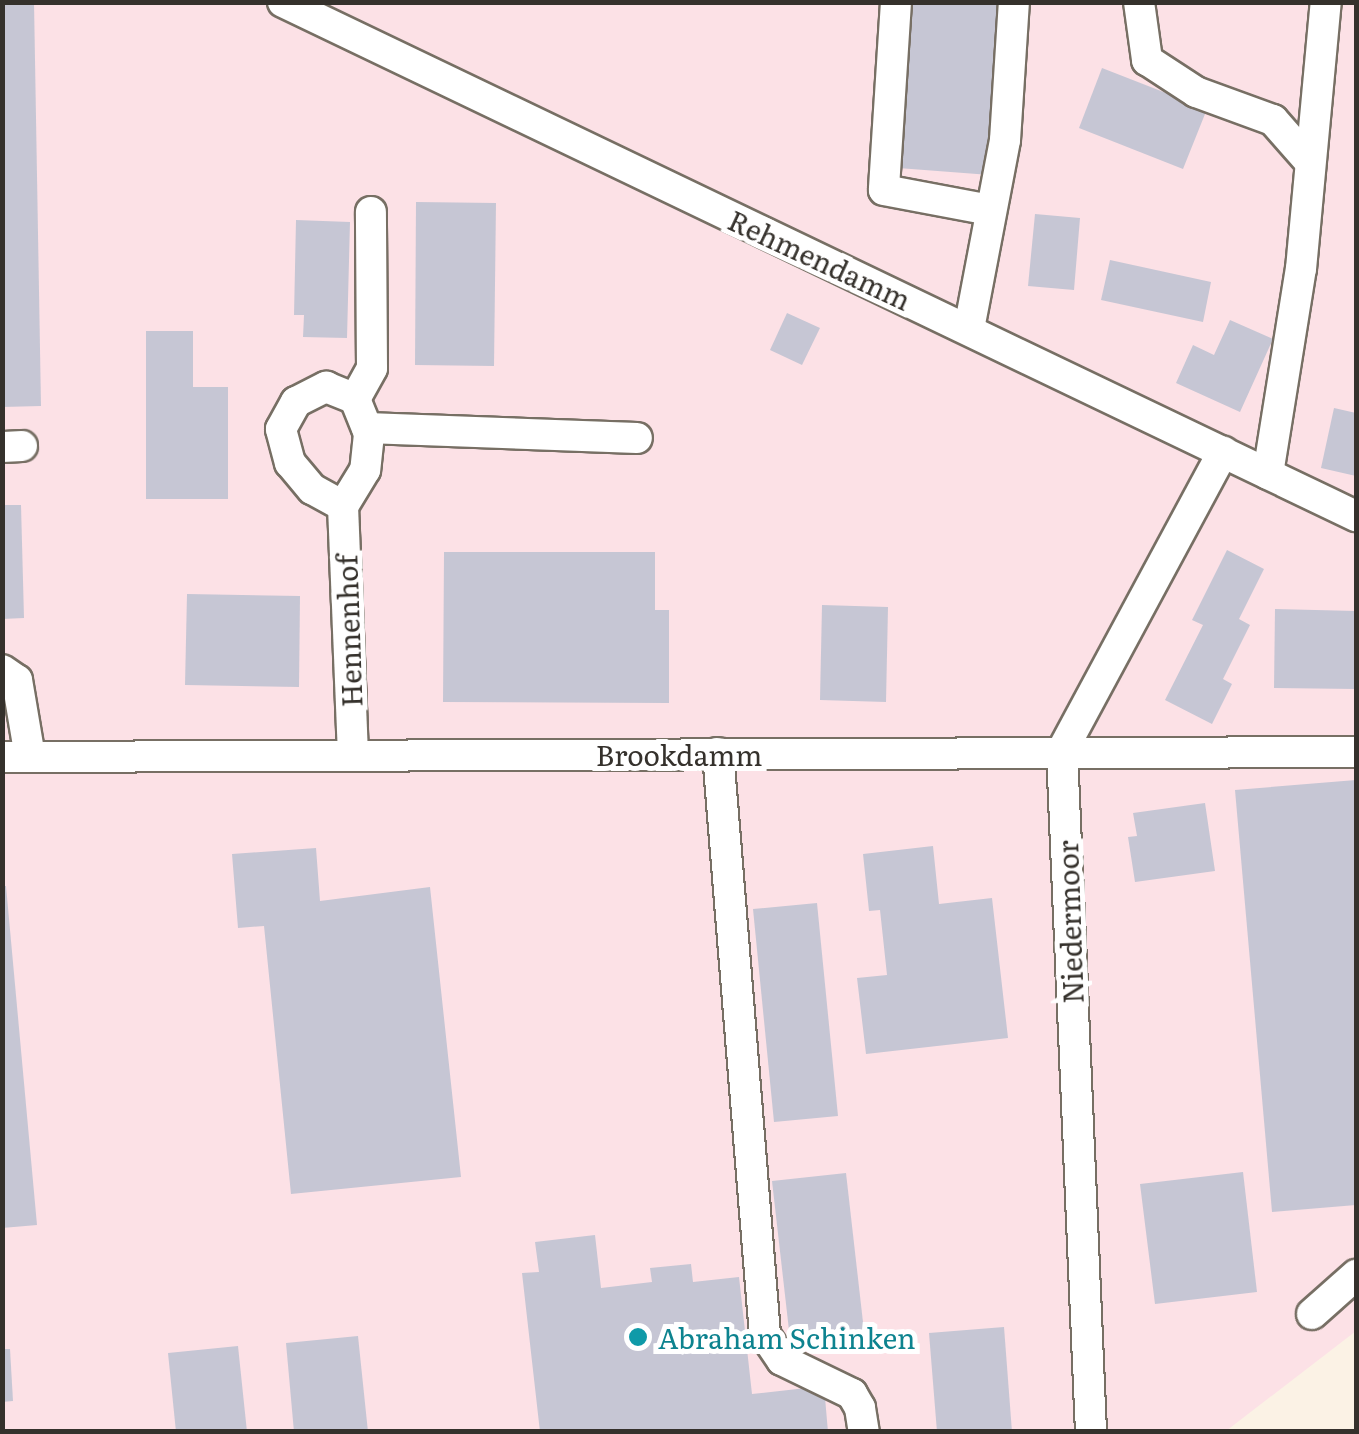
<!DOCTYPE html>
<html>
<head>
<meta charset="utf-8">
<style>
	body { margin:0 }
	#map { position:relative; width:1359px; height:1434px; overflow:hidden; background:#fbf2e5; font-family:Literata,serif }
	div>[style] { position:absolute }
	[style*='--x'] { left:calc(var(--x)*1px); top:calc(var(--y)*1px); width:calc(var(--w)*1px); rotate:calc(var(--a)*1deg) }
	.industrial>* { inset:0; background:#fce1e6 }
	.building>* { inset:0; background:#c6c6d4 }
	.roads { filter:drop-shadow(2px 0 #776f64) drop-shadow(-2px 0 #776f64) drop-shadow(0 2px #776f64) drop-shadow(0 -2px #776f64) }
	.minor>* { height:30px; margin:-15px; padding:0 15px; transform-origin:15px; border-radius:15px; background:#fff }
	.dots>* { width:28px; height:28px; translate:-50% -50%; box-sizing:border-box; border:5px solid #fff; border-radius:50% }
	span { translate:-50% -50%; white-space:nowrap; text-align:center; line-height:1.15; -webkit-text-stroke:10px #fff; paint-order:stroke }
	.street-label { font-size:28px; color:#35312c }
	.culture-label { font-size:28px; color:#0d838f }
	.left { translate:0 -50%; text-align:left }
	.frame { position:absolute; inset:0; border:5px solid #35312c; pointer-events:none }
</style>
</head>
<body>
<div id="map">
	<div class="industrial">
		<div style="clip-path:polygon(3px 3px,1356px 3px,1356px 1331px,1226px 1431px,3px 1432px)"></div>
	</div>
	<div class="building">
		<div style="clip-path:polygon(2px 2px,34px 2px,41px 406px,2px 407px)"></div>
		<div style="clip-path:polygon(910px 2px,1003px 2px,990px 175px,898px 168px)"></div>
		<div style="clip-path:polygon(1102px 68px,1207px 109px,1183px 169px,1079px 128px)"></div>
		<div style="clip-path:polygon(416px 202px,496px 203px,494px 366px,415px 365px)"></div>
		<div style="clip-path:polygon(1035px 214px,1080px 218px,1074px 290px,1028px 286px)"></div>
		<div style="clip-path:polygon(296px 220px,350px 222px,347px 338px,303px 337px,304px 315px,294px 315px)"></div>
		<div style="clip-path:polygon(1110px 260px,1211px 282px,1203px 322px,1101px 300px)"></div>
		<div style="clip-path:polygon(787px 313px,820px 328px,802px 365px,770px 350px)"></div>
		<div style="clip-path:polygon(1230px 320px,1273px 339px,1240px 412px,1176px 383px,1193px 345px,1214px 355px)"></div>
		<div style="clip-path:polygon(146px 331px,193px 331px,193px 387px,228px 387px,228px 499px,146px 499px)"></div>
		<div style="clip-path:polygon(1334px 408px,1356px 413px,1356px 476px,1321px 468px)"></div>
		<div style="clip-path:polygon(2px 505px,21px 505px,24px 618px,2px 619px)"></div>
		<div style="clip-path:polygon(1227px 550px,1264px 569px,1239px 619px,1250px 625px,1223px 679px,1232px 684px,1212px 724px,1165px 700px,1203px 625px,1192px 620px)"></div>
		<div style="clip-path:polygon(444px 552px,655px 552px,655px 610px,669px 610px,669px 703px,443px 702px)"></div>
		<div style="clip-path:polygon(187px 594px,300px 596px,299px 687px,185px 685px)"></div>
		<div style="clip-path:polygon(822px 605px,888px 607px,886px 702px,820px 700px)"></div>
		<div style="clip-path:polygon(1275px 609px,1356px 611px,1356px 689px,1274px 688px)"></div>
		<div style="clip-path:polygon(1356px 780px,1356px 1205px,1272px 1212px,1235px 790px)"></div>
		<div style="clip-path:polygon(1205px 803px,1215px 871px,1135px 882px,1128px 837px,1137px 836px,1133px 813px)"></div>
		<div style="clip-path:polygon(933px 846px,939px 904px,992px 898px,1008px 1038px,866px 1054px,857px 978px,887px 975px,880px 910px,869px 911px,863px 854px)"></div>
		<div style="clip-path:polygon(316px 848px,320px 901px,430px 887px,461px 1177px,291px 1194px,264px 926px,238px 928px,232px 854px)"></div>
		<div style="clip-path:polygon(2px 886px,6px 886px,37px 1225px,2px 1228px)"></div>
		<div style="clip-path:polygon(817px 903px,838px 1116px,774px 1122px,753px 909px)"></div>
		<div style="clip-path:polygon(1243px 1172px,1257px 1292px,1155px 1304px,1140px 1184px)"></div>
		<div style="clip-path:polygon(846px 1173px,864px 1331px,790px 1339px,772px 1181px)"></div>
		<div style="clip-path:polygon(595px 1235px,601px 1288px,652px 1282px,650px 1268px,691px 1264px,693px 1282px,739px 1277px,752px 1394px,824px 1386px,828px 1432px,540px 1432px,522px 1273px,539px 1272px,535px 1242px)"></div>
		<div style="clip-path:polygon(1004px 1327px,1012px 1432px,937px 1432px,929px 1333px)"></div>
		<div style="clip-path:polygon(358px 1336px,368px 1432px,294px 1432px,286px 1343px)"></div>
		<div style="clip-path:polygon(238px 1346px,247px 1432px,176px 1432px,168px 1353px)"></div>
		<div style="clip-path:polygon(2px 1349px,10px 1349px,13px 1401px,2px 1402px)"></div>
	</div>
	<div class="roads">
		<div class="minor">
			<div style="--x:283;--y:2;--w:1190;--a:25.6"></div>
			<div style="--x:896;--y:2;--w:188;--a:93.7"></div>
			<div style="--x:884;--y:190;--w:108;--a:10.7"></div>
			<div style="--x:1139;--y:2;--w:59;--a:82.1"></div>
			<div style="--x:1147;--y:60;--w:59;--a:33.1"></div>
			<div style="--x:1196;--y:92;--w:82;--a:20"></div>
			<div style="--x:1273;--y:120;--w:55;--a:48.7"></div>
			<div style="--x:969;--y:329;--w:192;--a:-79.2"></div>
			<div style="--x:1005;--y:140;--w:138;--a:-86.3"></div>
			<div style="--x:355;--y:399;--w:35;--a:-61"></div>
			<div style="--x:372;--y:368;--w:156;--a:-90.4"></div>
			<div style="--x:367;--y:428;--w:270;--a:2.1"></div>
			<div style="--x:2;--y:447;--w:20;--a:-3"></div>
			<div style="--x:1268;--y:474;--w:208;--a:-80.9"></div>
			<div style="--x:1301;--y:269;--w:268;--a:-84.7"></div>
			<div style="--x:343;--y:506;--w:35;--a:-151"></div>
			<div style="--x:312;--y:489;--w:34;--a:-130"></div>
			<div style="--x:290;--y:463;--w:35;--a:-105"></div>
			<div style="--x:281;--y:429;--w:31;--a:-61"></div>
			<div style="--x:296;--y:402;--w:34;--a:-27"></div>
			<div style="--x:326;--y:387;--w:31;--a:22"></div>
			<div style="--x:355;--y:399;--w:38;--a:68"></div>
			<div style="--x:369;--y:434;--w:36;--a:96"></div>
			<div style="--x:365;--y:470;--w:42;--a:121.4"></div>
			<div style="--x:343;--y:506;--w:249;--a:87.7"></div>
			<div style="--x:2;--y:670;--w:18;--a:34"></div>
			<div style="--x:17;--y:680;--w:78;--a:80.4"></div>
			<div style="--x:718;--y:753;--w:584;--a:85.38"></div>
			<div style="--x:765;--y:1335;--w:30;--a:56"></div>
			<div style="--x:782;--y:1360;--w:78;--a:25.9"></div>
			<div style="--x:852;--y:1394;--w:16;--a:60"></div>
			<div style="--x:860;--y:1408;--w:24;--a:81"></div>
			<div style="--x:2;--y:757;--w:1354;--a:-0.21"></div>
			<div style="--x:1312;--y:1314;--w:59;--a:-41.6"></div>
			<div style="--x:1091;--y:1432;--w:682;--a:-92.44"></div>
			<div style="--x:1062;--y:751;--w:340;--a:-61.7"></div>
		</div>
	</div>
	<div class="dots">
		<div style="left:638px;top:1337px;background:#0f9aa8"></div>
	</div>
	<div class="street-label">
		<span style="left:820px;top:259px;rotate:25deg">Rehmendamm</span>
		<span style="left:348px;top:631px;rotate:-92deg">Hennenhof</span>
		<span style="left:679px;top:754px">Brookdamm</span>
		<span style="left:1069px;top:922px;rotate:-92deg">Niedermoor</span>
	</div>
	<div class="culture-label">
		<span class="left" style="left:658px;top:1337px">Abraham Schinken</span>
	</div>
	<div class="frame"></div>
</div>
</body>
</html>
